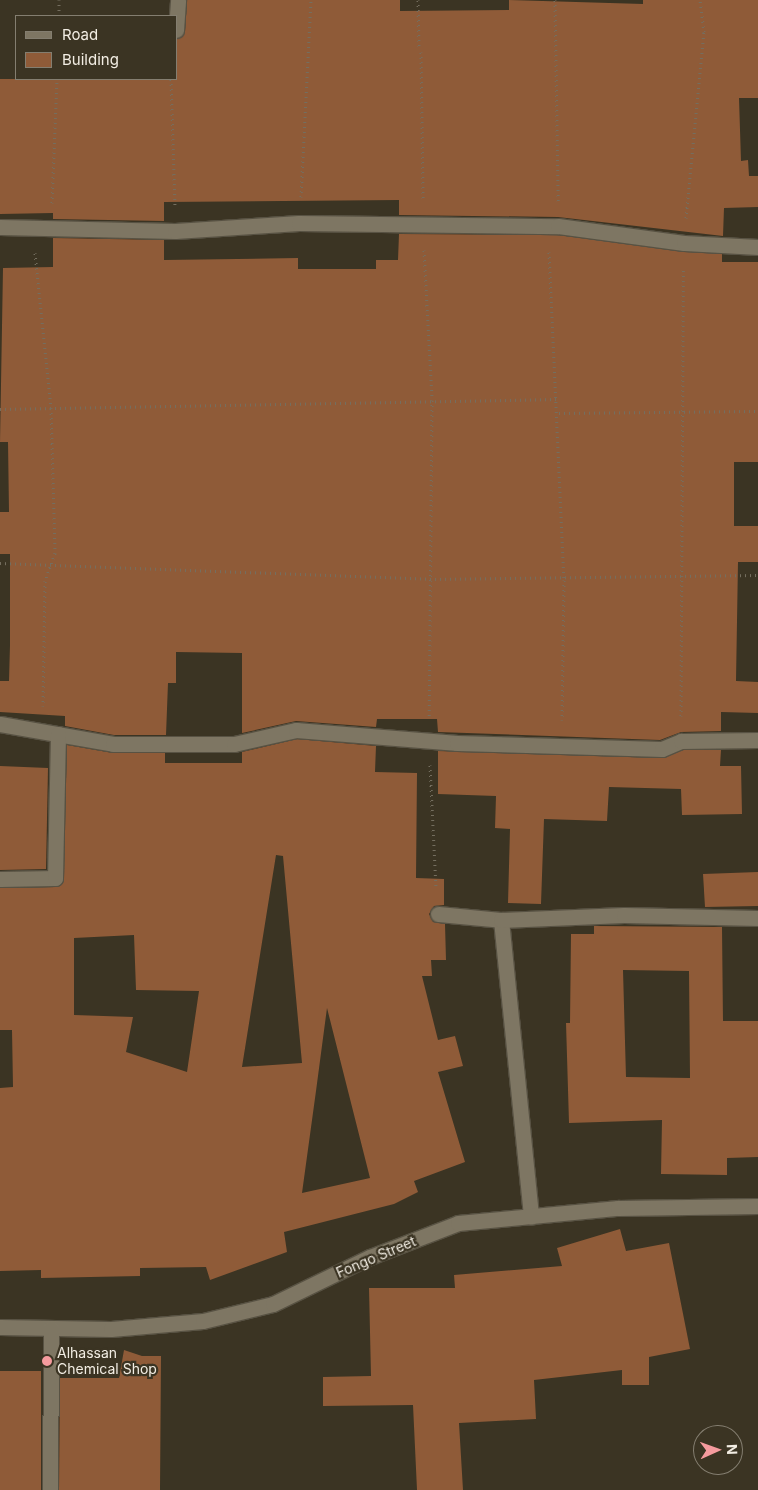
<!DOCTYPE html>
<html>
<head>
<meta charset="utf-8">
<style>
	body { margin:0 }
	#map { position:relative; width:758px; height:1490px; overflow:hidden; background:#3b3423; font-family:Inter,sans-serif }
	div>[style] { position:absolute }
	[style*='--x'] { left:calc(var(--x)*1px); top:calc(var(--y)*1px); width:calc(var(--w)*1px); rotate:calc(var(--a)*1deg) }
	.building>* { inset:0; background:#8f5b38 }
	.path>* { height:3px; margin-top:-1.5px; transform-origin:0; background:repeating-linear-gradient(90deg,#746e5f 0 1px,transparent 0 5px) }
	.roads { filter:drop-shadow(1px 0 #585243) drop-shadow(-1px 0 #585243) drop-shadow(0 1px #585243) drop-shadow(0 -1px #585243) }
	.street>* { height:15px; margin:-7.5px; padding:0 7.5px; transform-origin:7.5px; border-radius:7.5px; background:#7e7663 }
	.dots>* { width:14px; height:14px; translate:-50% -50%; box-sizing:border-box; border:2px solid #3b3423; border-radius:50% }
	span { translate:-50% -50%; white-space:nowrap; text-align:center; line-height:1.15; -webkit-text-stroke:4.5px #3b3423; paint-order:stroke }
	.street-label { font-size:14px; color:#f2ede3 }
	.poi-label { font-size:14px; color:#f2ede3 }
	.left { translate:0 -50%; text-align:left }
	.legend { position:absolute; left:15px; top:15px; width:162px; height:65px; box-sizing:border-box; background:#3b3423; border:1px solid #847e70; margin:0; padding:6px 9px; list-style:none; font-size:15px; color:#f2ede3 }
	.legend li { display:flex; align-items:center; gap:10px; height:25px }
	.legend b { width:25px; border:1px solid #847e70 }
	.north { position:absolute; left:693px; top:1425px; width:50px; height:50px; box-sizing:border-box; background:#3b3423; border:1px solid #847e70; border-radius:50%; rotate:88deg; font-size:14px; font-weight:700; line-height:20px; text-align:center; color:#f2ede3 }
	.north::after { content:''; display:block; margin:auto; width:18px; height:22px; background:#f59b9e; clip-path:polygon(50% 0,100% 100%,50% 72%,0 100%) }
</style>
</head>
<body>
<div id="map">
	<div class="building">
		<div style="clip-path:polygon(187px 0,400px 0,400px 11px,509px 10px,509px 0,643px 4px,643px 0,758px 0,758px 98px,739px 98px,741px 161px,748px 160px,749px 176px,758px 176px,758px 207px,724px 208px,723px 236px,558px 217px,399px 215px,399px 200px,164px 202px,164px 221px,53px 219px,53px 213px,0 214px,0 79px,176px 79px,176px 39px,185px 31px)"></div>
		<div style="clip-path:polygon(399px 234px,557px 235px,722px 254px,722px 262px,758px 262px,758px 462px,734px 462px,734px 526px,758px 526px,758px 562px,738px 562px,736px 681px,758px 682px,758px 713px,721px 712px,721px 731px,681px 732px,660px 740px,438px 732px,437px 719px,377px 719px,376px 727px,296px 721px,242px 733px,242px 653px,176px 652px,176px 683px,168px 683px,166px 735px,114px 735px,65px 726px,65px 716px,0 712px,0 681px,9px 681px,10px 645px,10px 554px,0 554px,0 512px,9px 512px,8px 442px,0 442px,3px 268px,53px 267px,53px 238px,164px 240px,164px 260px,298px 258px,298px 269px,376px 269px,376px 260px,398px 260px)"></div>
		<div style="clip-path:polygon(evenodd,297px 739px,376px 746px,375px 772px,417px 773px,416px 878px,444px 879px,444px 905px,434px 906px,429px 914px,433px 922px,445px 924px,446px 960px,431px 960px,432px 976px,422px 976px,438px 1040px,455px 1036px,463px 1066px,438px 1072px,465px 1162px,414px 1181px,418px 1192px,394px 1204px,284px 1232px,287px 1252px,210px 1280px,206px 1267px,140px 1268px,140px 1276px,41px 1278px,41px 1270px,0 1271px,0 1088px,13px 1087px,12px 1030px,0 1030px,0 888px,55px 887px,63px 882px,67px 745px,113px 753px,165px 753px,165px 763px,242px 763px,242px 752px,297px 739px,276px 855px,283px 856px,302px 1063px,242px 1067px,276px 855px,297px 739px,134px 935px,136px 990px,199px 991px,187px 1072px,126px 1052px,133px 1017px,74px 1015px,74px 938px,134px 935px,297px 739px,327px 1008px,370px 1178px,302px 1193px,316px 1091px,327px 1008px)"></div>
		<div style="clip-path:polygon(683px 750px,721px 750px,720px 766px,741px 766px,742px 814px,682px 815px,681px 789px,609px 787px,607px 821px,544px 819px,541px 904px,508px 903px,510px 829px,495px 828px,496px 796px,438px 794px,438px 751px,662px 758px)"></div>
		<div style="clip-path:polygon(0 766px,48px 768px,46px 869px,0 870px)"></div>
		<div style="clip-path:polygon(758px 872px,758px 906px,705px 907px,703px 874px)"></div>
		<div style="clip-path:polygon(evenodd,594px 926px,722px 927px,723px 1021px,758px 1021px,758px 1157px,727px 1158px,727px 1175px,661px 1174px,662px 1120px,569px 1123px,566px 1023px,570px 1023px,571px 934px,594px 934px,594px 926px,623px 970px,689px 971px,690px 1078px,626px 1077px,623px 970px)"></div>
		<div style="clip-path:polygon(620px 1229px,626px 1251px,669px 1243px,690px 1349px,649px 1357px,649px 1385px,622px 1385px,622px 1370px,534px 1380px,536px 1419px,459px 1423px,463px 1490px,417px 1490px,413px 1405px,323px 1406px,323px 1377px,371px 1376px,369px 1288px,455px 1288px,454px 1275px,562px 1266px,557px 1248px)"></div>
		<div style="clip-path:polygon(124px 1350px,142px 1356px,161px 1356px,160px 1490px,59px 1490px,60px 1378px,119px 1378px)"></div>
		<div style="clip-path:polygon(0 1371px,41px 1371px,41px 1490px,0 1490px)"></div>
	</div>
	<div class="path">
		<div style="--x:59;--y:0;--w:16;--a:90"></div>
		<div style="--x:418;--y:0;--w:47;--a:88.8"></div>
		<div style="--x:555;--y:0;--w:201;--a:89.1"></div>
		<div style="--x:421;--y:52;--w:147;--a:89.2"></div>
		<div style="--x:171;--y:79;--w:127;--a:88.2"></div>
		<div style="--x:301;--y:197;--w:197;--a:-87.1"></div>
		<div style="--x:52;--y:203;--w:124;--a:-87.7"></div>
		<div style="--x:686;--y:218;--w:187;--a:-84.5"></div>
		<div style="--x:704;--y:32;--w:32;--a:-97"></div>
		<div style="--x:424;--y:250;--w:150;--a:86.9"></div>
		<div style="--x:432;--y:400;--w:316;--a:90.5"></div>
		<div style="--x:549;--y:252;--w:328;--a:87.4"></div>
		<div style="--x:564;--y:580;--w:140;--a:90.8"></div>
		<div style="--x:35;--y:253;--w:156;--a:84.1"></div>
		<div style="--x:51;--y:408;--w:145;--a:88.4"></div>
		<div style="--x:55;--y:553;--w:30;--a:110"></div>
		<div style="--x:45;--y:581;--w:125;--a:90.9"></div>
		<div style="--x:0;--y:409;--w:559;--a:-1.02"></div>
		<div style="--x:559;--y:413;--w:199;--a:-0.6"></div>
		<div style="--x:0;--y:563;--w:430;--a:2.1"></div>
		<div style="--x:430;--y:579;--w:328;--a:-0.7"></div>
		<div style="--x:681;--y:716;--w:447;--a:-89.7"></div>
		<div style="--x:430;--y:765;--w:124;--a:87.2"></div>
	</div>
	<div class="roads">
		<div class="street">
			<div style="--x:176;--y:30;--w:30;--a:-86"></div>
			<div style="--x:0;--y:227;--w:175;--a:1.3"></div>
			<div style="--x:175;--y:231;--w:124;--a:-3.7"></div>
			<div style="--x:299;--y:223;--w:259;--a:0.7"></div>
			<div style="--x:558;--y:226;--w:127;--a:7.7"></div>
			<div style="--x:684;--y:243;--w:74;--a:3.1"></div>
			<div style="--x:0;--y:724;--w:115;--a:10"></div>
			<div style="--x:113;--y:744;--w:121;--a:0"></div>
			<div style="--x:234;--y:744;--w:64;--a:-12.7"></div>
			<div style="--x:296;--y:730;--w:162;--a:4.6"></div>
			<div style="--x:457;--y:743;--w:205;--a:1.7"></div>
			<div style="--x:662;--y:749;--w:21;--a:-23"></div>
			<div style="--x:681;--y:741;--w:77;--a:-0.7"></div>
			<div style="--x:0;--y:879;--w:55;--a:-1"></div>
			<div style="--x:55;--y:878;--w:144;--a:-88.8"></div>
			<div style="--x:438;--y:914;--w:63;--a:5.4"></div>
			<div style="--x:501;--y:920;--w:298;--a:84.2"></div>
			<div style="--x:501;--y:920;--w:123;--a:-2.3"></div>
			<div style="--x:624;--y:915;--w:134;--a:1.3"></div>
			<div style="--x:0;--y:1327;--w:111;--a:1"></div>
			<div style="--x:111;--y:1329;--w:92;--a:-5"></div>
			<div style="--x:203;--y:1321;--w:72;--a:-13.7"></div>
			<div style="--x:273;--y:1304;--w:108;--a:-25.9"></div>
			<div style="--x:370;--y:1257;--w:94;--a:-21.1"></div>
			<div style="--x:458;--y:1223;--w:161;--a:-5.4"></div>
			<div style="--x:618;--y:1208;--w:140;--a:-0.8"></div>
			<div style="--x:50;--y:1490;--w:162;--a:-89.6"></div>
		</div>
	</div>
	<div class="dots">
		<div style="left:47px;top:1361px;background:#f59b9e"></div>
	</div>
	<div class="street-label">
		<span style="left:376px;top:1257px;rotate:-23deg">Fongo Street</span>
	</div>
	<div class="poi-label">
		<span class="left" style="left:57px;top:1361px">Alhassan<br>Chemical Shop</span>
	</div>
	<ul class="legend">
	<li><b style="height:6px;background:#7e7663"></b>Road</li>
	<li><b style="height:14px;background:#8f5b38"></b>Building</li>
	</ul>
	<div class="north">N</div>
</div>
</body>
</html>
